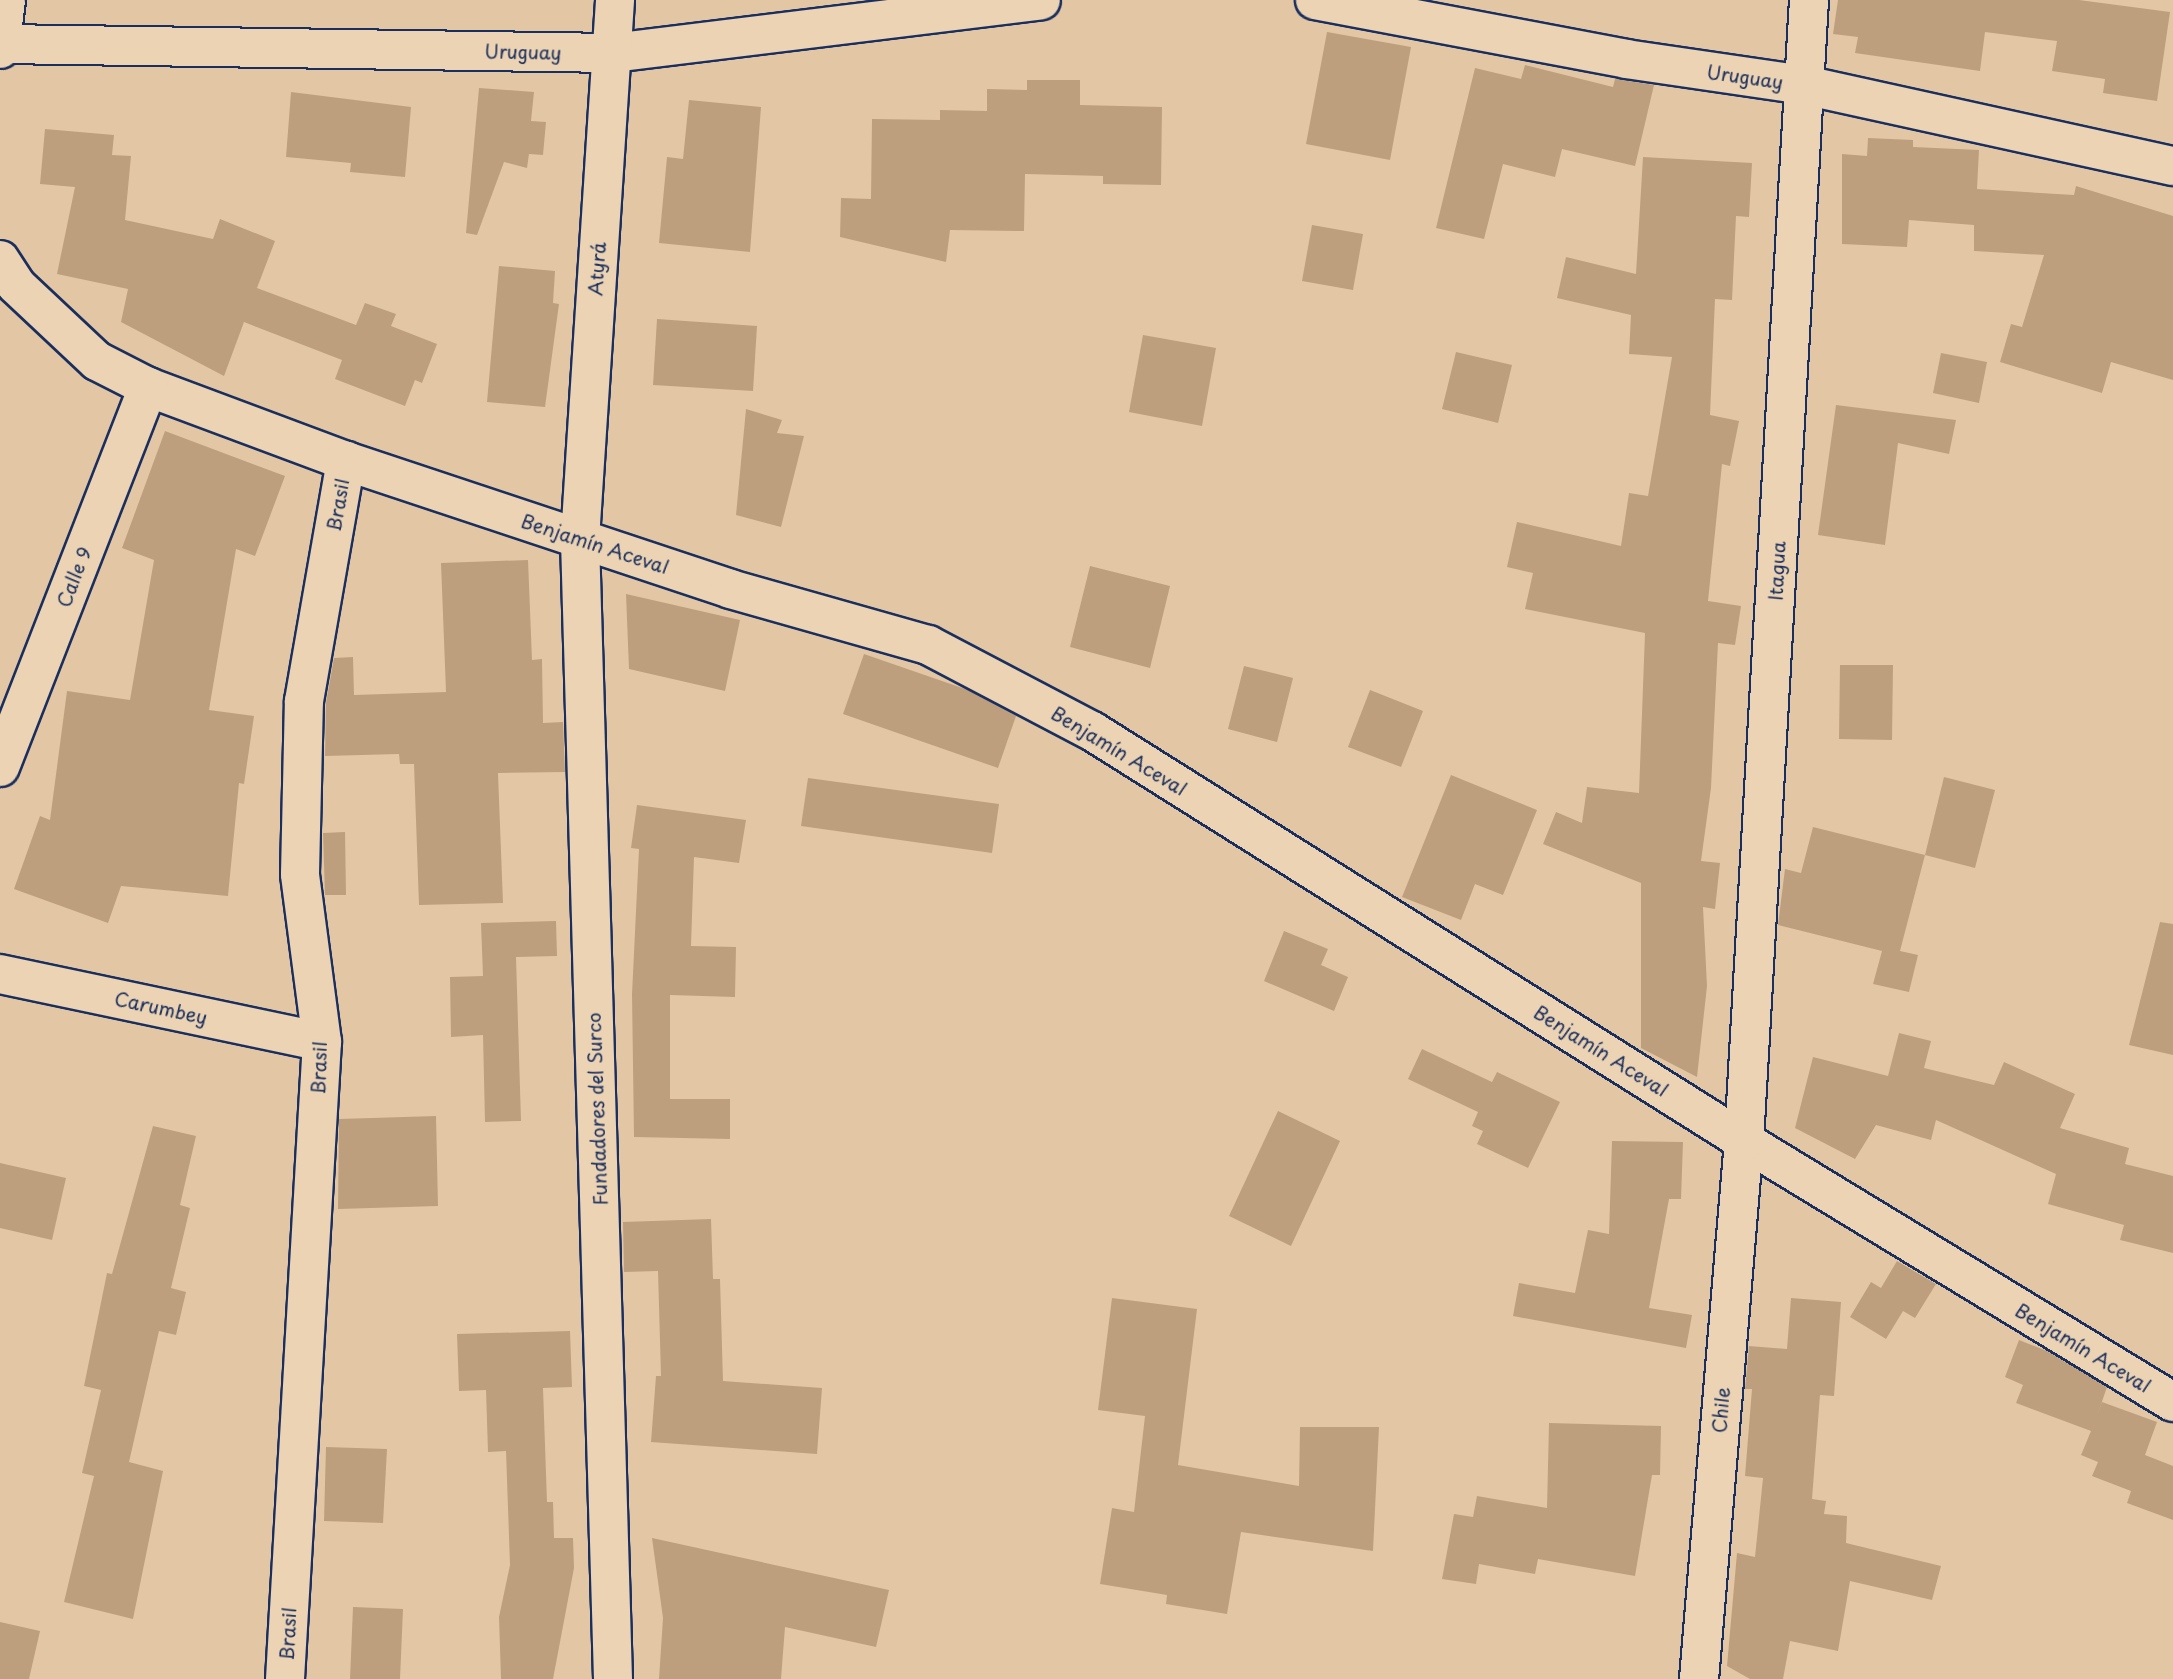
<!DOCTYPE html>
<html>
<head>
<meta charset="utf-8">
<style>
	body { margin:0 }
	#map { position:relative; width:2173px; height:1679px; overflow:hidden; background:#e3c7a4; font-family:"Playpen Sans",sans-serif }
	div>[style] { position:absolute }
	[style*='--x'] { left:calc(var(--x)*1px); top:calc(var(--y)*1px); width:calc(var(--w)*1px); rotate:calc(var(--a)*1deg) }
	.building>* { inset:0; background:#bd9f7e }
	.roads { filter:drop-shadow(2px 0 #1b2f5e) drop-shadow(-2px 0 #1b2f5e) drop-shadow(0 2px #1b2f5e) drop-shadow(0 -2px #1b2f5e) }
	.minor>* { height:38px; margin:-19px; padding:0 19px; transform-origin:19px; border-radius:19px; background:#ebd3b3 }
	span { translate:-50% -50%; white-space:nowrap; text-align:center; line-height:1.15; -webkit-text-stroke:5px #ebd3b3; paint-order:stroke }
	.street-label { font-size:19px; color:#1b2f5e }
</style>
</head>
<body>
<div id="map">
	<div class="building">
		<div style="clip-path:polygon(1838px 0,2079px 0,2170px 12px,2157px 101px,2103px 93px,2105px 79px,2052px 71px,2057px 41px,1985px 32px,1980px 71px,1855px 53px,1858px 37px,1833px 34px)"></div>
		<div style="clip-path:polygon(1327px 32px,1411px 47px,1390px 160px,1306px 144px)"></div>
		<div style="clip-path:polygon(1525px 65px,1613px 87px,1615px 79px,1654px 85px,1635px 166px,1562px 149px,1555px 177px,1503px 164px,1484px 239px,1436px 228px,1475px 68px,1521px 79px)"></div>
		<div style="clip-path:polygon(1027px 80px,1080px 80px,1080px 105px,1162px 107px,1161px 185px,1103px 184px,1103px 176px,1025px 174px,1024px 231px,950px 230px,946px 262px,840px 237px,841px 198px,871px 199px,872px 119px,940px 120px,940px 110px,987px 111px,987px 89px,1027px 90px)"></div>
		<div style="clip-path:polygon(479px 88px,534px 92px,531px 121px,546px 122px,543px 155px,529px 154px,527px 168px,504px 162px,477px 235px,466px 233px)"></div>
		<div style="clip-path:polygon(291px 92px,411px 107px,405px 177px,350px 172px,351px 163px,286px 157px)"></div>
		<div style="clip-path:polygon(689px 100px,761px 107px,750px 252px,659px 243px,667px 157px,683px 159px)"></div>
		<div style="clip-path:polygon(45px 129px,114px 135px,112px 155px,131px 156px,125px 220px,213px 239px,220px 219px,275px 241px,257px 288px,356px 325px,365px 303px,396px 314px,391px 326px,437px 344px,422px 383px,415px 380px,405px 406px,335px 379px,342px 360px,244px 322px,224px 376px,121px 322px,128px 289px,57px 274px,75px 187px,40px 184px)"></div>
		<div style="clip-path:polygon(1868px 138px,1913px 140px,1913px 147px,1979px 150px,1977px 189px,2074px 195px,2076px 186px,2173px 216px,2173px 380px,2111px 362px,2102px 393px,2000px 362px,2011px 324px,2022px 327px,2044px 255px,1974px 251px,1974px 225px,1909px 220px,1907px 247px,1842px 244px,1842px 154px,1867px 156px)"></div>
		<div style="clip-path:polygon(1643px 157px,1752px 163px,1749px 217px,1736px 216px,1732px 300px,1715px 299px,1710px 415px,1739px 421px,1730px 466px,1722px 464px,1708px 601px,1741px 606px,1735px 645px,1718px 643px,1711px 788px,1701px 861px,1720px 863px,1715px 909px,1703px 907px,1707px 986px,1697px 1077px,1641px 1048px,1641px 883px,1543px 844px,1556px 812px,1582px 823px,1587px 787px,1639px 793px,1645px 633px,1525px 609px,1533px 573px,1507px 567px,1517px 522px,1621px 546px,1629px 493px,1648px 496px,1672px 357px,1629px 354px,1631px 315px,1557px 298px,1566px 257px,1636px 274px)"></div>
		<div style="clip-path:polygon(1312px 225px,1363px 234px,1353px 290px,1302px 281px)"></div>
		<div style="clip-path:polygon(499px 266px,555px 271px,553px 303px,559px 304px,545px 407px,487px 402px)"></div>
		<div style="clip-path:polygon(657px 319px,757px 326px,753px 391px,653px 385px)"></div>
		<div style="clip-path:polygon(1143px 335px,1216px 348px,1202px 426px,1129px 412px)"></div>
		<div style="clip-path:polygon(1456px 352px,1512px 365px,1498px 423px,1442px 409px)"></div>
		<div style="clip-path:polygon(1941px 353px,1987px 362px,1979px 403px,1933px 393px)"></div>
		<div style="clip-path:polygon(1836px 405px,1956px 420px,1949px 454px,1898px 443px,1885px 545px,1818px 535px)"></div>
		<div style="clip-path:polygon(746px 409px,782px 420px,777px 433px,804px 436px,781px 527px,736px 515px)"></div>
		<div style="clip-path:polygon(165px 431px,285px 476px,255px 556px,236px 549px,209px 710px,254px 716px,244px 784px,239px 783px,228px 896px,121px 886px,108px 923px,14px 889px,40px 816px,50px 820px,67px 691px,130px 700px,154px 560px,122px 548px)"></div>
		<div style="clip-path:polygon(528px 560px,532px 660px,542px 659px,543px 723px,563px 722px,565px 772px,498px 773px,503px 903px,419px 905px,414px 764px,400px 764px,399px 754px,325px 756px,326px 703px,334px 658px,353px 657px,354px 695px,446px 692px,441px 563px)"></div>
		<div style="clip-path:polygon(1090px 566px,1170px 586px,1150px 668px,1070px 647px)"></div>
		<div style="clip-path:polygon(626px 594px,740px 620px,725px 691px,629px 669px)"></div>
		<div style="clip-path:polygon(864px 654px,968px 690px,1016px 716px,998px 768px,843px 714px)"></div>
		<div style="clip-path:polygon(1840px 665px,1893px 665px,1892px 740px,1839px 739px)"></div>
		<div style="clip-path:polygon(1244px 666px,1293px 678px,1277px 742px,1228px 729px)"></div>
		<div style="clip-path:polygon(1370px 690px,1423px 711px,1401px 767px,1348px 747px)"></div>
		<div style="clip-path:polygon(1451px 775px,1537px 810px,1503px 895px,1475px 884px,1461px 920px,1402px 897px)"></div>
		<div style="clip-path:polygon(1944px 777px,1995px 790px,1975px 868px,1925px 855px)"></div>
		<div style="clip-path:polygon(808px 778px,999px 804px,992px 853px,801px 826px)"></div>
		<div style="clip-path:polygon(637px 805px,746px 820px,739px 863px,694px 857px,691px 946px,736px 947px,735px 997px,670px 995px,670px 1099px,730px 1099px,730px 1139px,634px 1137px,632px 994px,639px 849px,631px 848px)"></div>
		<div style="clip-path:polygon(1813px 827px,1925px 855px,1900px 951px,1918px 955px,1909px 992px,1873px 984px,1882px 951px,1778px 925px,1785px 869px,1801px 873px)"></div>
		<div style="clip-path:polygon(345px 832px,346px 895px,325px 895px,323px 833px)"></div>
		<div style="clip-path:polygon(556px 921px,557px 956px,516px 957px,521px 1121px,485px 1122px,483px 1035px,451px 1037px,450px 977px,483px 976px,481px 923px)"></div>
		<div style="clip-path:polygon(2160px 922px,2173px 924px,2173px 1055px,2129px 1045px)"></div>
		<div style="clip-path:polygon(1284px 931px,1328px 949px,1321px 965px,1348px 977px,1334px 1011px,1264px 981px)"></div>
		<div style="clip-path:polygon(1899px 1033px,1931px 1041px,1924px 1068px,1994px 1085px,2004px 1062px,2075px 1094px,2060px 1128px,2129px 1148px,2125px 1164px,2173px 1176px,2173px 1253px,2120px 1240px,2124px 1225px,2048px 1204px,2056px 1174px,1936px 1120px,1931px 1140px,1876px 1125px,1855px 1159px,1795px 1128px,1813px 1057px,1888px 1076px)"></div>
		<div style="clip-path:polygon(1422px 1049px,1492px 1082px,1497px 1072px,1560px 1102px,1528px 1168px,1477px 1144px,1483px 1131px,1472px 1126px,1478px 1112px,1408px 1079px)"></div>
		<div style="clip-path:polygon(1278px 1111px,1340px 1141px,1291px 1246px,1229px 1216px)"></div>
		<div style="clip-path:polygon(436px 1116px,438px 1206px,338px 1209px,339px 1119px)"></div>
		<div style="clip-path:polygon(153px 1126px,196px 1136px,180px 1205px,190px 1208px,171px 1288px,186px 1292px,176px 1335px,159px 1331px,129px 1462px,163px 1471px,133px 1619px,64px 1602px,94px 1476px,82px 1473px,101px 1390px,84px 1386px,107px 1273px,112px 1274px)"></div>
		<div style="clip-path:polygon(1612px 1141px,1683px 1142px,1681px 1199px,1669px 1199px,1649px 1308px,1692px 1315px,1686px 1348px,1513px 1316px,1519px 1283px,1575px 1293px,1588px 1230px,1609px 1234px)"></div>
		<div style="clip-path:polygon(0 1163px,66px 1178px,52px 1240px,0 1228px)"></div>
		<div style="clip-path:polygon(711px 1219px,713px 1279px,720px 1279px,723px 1381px,822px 1388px,817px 1454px,651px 1442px,656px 1376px,661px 1376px,658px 1271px,624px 1272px,623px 1222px)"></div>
		<div style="clip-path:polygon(1897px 1261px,1936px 1284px,1915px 1318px,1903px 1311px,1886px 1339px,1850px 1317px,1871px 1282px,1881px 1288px)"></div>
		<div style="clip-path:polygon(1112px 1298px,1197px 1309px,1178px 1465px,1299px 1486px,1300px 1427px,1379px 1427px,1373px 1551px,1241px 1532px,1227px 1614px,1166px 1604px,1167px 1595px,1100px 1584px,1112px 1508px,1134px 1512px,1145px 1416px,1098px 1410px)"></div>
		<div style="clip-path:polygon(1791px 1298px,1841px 1302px,1834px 1396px,1820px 1395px,1812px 1499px,1826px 1501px,1824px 1514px,1847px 1516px,1846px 1543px,1941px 1566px,1932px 1600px,1850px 1581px,1838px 1651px,1790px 1641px,1783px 1679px,1750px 1679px,1727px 1666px,1737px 1553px,1755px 1557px,1763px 1478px,1745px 1476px,1752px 1389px,1745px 1389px,1749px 1346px,1787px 1349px)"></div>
		<div style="clip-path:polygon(570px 1331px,572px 1387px,543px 1388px,547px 1502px,553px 1502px,554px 1538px,573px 1538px,574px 1568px,553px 1679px,501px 1679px,499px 1617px,510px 1565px,506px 1451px,488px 1452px,486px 1390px,459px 1391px,457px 1334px)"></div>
		<div style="clip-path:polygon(2019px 1340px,2047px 1351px,2107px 1387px,2097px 1416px,2102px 1402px,2157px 1422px,2145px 1455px,2173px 1466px,2173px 1520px,2127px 1503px,2131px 1491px,2092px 1476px,2098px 1462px,2081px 1455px,2091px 1431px,2016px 1403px,2023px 1385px,2005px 1377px)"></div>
		<div style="clip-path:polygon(1549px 1423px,1661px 1426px,1660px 1475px,1652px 1475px,1635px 1576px,1538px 1559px,1535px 1574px,1479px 1564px,1476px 1584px,1442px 1579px,1454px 1514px,1473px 1517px,1477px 1496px,1547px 1508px)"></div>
		<div style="clip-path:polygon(326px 1447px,387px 1449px,383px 1523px,324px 1521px)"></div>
		<div style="clip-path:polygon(652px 1538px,889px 1590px,876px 1647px,785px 1627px,781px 1679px,659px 1679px,663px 1618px)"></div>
		<div style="clip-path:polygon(353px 1607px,403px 1609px,400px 1679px,350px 1679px)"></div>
		<div style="clip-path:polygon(0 1622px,40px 1631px,29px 1679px,0 1679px)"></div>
	</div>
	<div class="roads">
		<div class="minor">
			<div style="--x:1315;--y:0;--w:317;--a:10.7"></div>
			<div style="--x:1626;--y:59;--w:180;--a:8.3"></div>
			<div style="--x:1804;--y:85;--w:378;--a:12.4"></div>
			<div style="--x:1;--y:44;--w:611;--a:0.84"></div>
			<div style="--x:612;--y:53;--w:432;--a:-7"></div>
			<div style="--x:0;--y:49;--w:49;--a:-83"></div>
			<div style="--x:0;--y:260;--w:30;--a:57"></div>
			<div style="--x:16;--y:285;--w:111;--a:43.2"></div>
			<div style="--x:97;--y:361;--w:57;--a:27"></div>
			<div style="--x:148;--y:387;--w:211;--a:20.5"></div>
			<div style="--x:346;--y:461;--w:405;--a:18.4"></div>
			<div style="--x:730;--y:589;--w:206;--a:15.8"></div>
			<div style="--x:928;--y:645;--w:185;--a:27.7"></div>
			<div style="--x:1092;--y:731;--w:770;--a:32.16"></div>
			<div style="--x:1744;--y:1141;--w:502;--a:31.32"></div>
			<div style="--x:0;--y:767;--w:408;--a:-68.7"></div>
			<div style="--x:0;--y:974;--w:329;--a:11.9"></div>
			<div style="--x:285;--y:1679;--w:638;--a:-86.68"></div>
			<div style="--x:322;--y:1042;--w:169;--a:-97.5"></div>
			<div style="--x:300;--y:874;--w:173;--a:-88.7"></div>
			<div style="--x:304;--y:701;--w:244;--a:-80.1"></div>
			<div style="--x:613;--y:1679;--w:1140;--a:-91.66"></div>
			<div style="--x:580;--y:539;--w:540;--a:-86.28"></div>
			<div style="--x:1699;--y:1679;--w:540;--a:-85.22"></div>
			<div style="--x:1744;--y:1141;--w:1143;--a:-86.74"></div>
		</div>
	</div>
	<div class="street-label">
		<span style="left:523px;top:52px;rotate:1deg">Uruguay</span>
		<span style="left:1745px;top:77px;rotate:8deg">Uruguay</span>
		<span style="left:597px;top:269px;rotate:-86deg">Atyrá</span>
		<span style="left:338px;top:505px;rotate:-80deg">Brasil</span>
		<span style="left:595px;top:544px;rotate:18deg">Benjamín Aceval</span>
		<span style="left:1777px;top:571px;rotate:-87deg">Itagua</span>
		<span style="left:74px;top:577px;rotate:-69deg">Calle 9</span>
		<span style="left:1119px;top:751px;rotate:31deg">Benjamín Aceval</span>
		<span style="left:161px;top:1008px;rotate:12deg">Carumbey</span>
		<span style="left:1601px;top:1051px;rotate:32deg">Benjamín Aceval</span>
		<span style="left:319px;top:1068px;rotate:-88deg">Brasil</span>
		<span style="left:597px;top:1109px;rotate:-92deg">Fundadores del Surco</span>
		<span style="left:2083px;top:1348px;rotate:31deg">Benjamín Aceval</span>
		<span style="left:1721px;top:1410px;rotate:-85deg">Chile</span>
		<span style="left:288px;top:1634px;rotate:-87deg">Brasil</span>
	</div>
</div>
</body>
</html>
